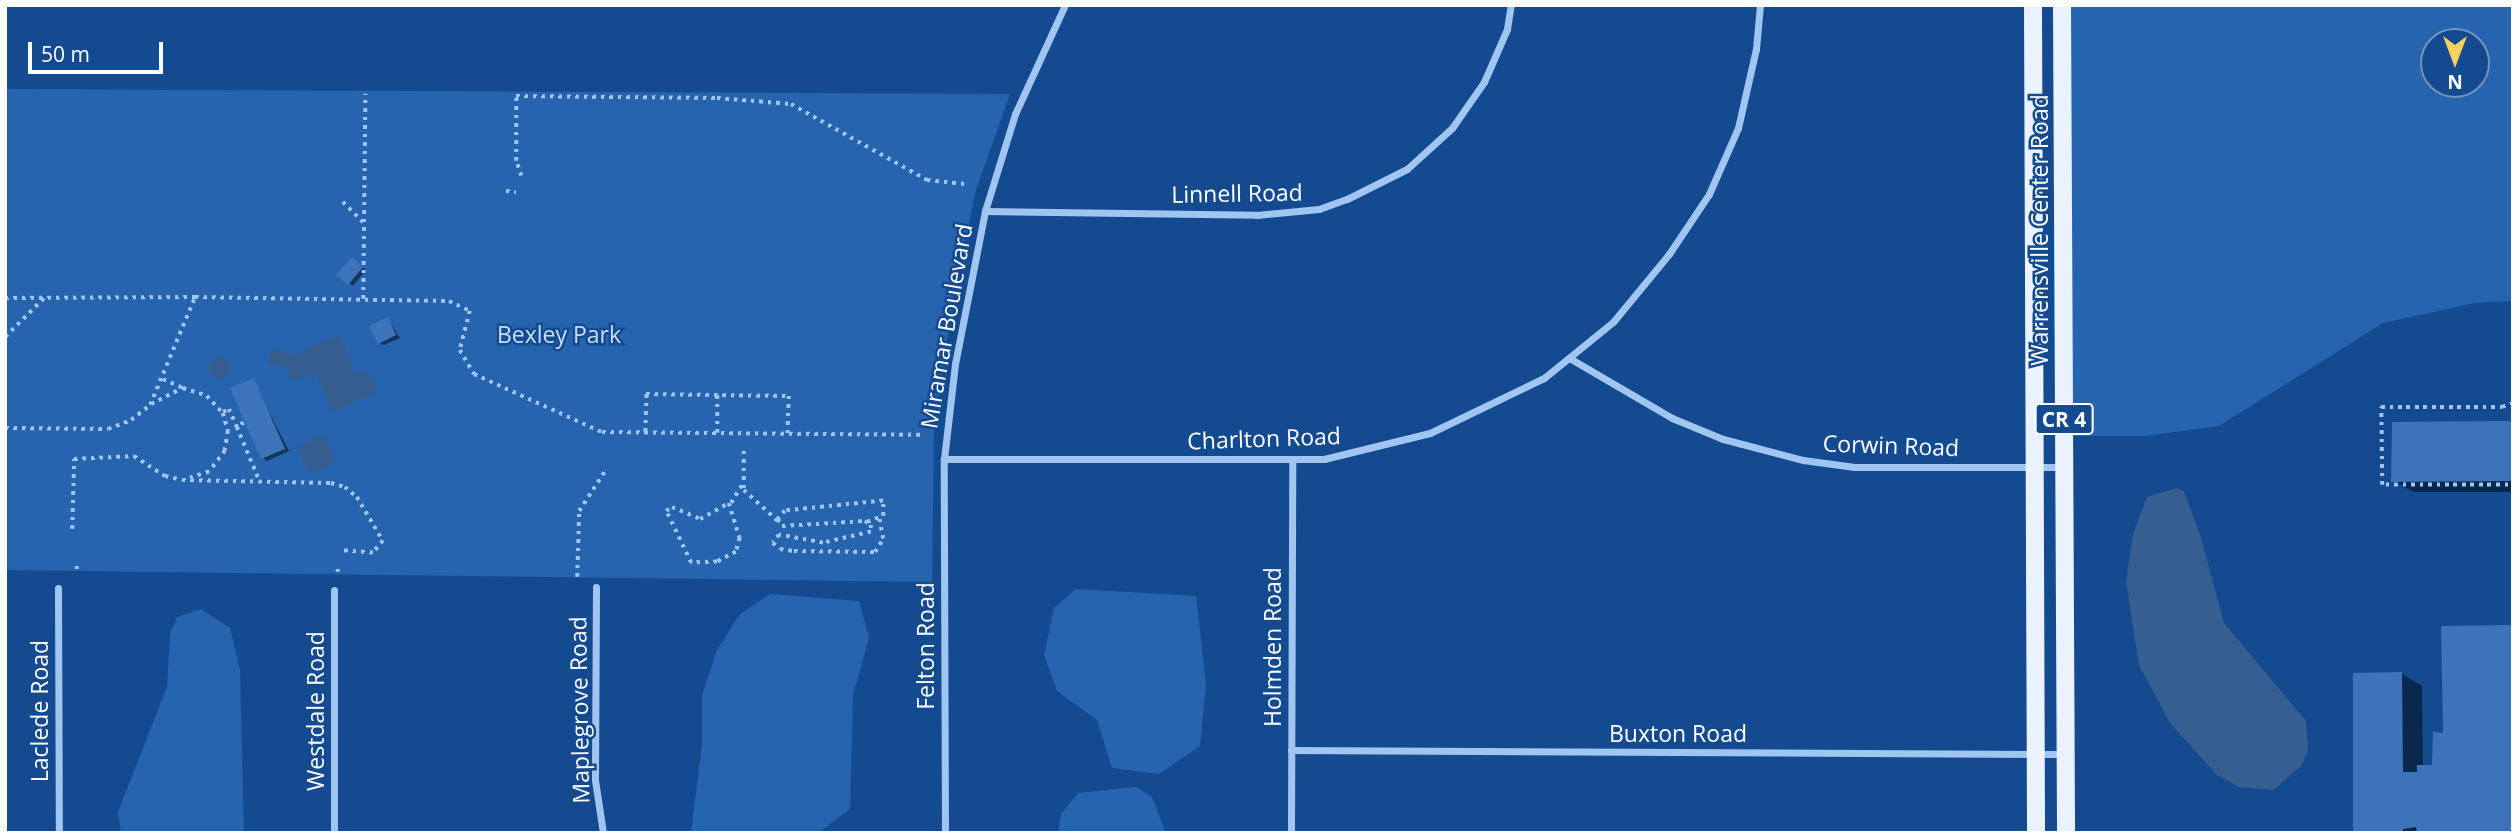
<!DOCTYPE html>
<html>
<head>
<meta charset="utf-8">
<style>
	body { margin:0 }
	#map { position:relative; width:2518px; height:838px; overflow:hidden; background:#144b90; font-family:"Open Sans",sans-serif }
	div>[style] { position:absolute }
	[style*='--x'] { left:calc(var(--x)*1px); top:calc(var(--y)*1px); width:calc(var(--w)*1px); rotate:calc(var(--a)*1deg) }
	.green>* { inset:0; background:#2664af }
	.water>* { inset:0; background:#365e90 }
	.round { border-radius:50% }
	.shadow>* { inset:0; background:#0007 }
	.building>* { inset:0; background:#3d74b9 }
	.path>* { height:3.5px; margin-top:-1.75px; transform-origin:0; background:repeating-linear-gradient(90deg,#a0c5f1 0 3.5px,transparent 0 8.5px) }
	.street>* { height:7px; margin:-3.5px; padding:0 3.5px; transform-origin:3.5px; border-radius:3.5px; background:#a0c5f1 }
	.primary>* { height:18px; margin:-9px; padding:0 9px; transform-origin:9px; border-radius:9px; background:#eaf2ff }
	span { translate:-50% -50%; white-space:nowrap; text-align:center; line-height:1.15; -webkit-text-stroke:5px #144b90; paint-order:stroke }
	.shield-label span { padding:2px 5px; background:#144b90; border:2px solid; border-radius:5px; -webkit-text-stroke-width:0 }
	.shield-label { font-size:21px; color:#fff; font-weight:700 }
	.street-label { font-size:23px; color:#fff }
	.park-label { font-size:23px; color:#c7dffc }
	.frame { position:absolute; inset:0; border:7px solid #fff; pointer-events:none }
	.north { position:absolute; left:2420px; top:28px; width:70px; height:70px; box-sizing:border-box; background:#144b90; border:2px solid #7293bc; border-radius:50%; rotate:180deg; font-size:19px; font-weight:700; line-height:28px; text-align:center; color:#fff }
	.north::after { content:''; display:block; margin:auto; width:24px; height:32px; background:#ffd060; clip-path:polygon(50% 0,100% 100%,50% 72%,0 100%) }
	.scale { position:absolute; left:28px; top:42px; width:135px; height:32px; box-sizing:border-box; border:4px solid #fff; border-top:0; padding-left:9px; font-size:21px; line-height:24px; white-space:nowrap; color:#fff; -webkit-text-stroke:5px #144b90; paint-order:stroke }
</style>
</head>
<body>
<div id="map">
	<div class="green">
		<div style="clip-path:polygon(evenodd,2062px 5px,2513px 5px,2513px 301px,2475px 303px,2383px 323px,2219px 426px,2145px 436px,2064px 436px,2062px 5px,2434px 42px,2476px 42px,2476px 84px,2434px 84px,2434px 42px)"></div>
		<div style="clip-path:polygon(5px 89px,1010px 94px,976px 190px,952px 305px,934px 432px,932px 582px,5px 570px)"></div>
		<div style="clip-path:polygon(1076px 589px,1196px 596px,1206px 685px,1200px 746px,1159px 774px,1112px 768px,1097px 720px,1057px 691px,1044px 655px,1054px 608px)"></div>
		<div style="clip-path:polygon(770px 594px,859px 601px,869px 638px,853px 695px,850px 809px,818px 833px,691px 833px,702px 744px,702px 695px,717px 650px,740px 614px)"></div>
		<div style="clip-path:polygon(201px 609px,230px 628px,240px 670px,244px 833px,121px 833px,118px 812px,167px 687px,170px 634px,177px 617px)"></div>
		<div style="clip-path:polygon(1136px 787px,1152px 797px,1166px 833px,1058px 833px,1061px 814px,1078px 793px)"></div>
	</div>
	<div class="water">
		<div style="clip-path:polygon(340px 335px,356px 374px,367px 369px,377px 392px,332px 412px,315px 373px,293px 381px,288px 370px,268px 362px,273px 348px,293px 355px)"></div>
		<div class="round" style="left:209px;top:357px;width:22px;height:22px"></div>
		<div style="clip-path:polygon(324px 435px,336px 462px,309px 474px,297px 447px)"></div>
		<div style="clip-path:polygon(2177px 488px,2184px 491px,2201px 538px,2224px 623px,2306px 721px,2308px 750px,2301px 766px,2273px 790px,2239px 787px,2217px 775px,2170px 723px,2139px 665px,2126px 582px,2133px 534px,2147px 497px)"></div>
	</div>
	<div class="shadow">
		<div style="clip-path:polygon(356px 262px,366px 270px,353px 286px,349px 283px)"></div>
		<div style="clip-path:polygon(388px 319px,400px 338px,384px 345px,379px 343px)"></div>
		<div style="clip-path:polygon(253px 380px,289px 451px,267px 461px,263px 458px)"></div>
		<div style="clip-path:polygon(2513px 423px,2513px 492px,2414px 492px,2393px 481px)"></div>
		<div style="clip-path:polygon(2402px 674px,2422px 686px,2423px 767px,2434px 767px,2444px 735px,2513px 833px,2355px 833px)"></div>
	</div>
	<div class="building">
		<div style="clip-path:polygon(352px 257px,363px 267px,348px 285px,336px 275px)"></div>
		<div style="clip-path:polygon(388px 317px,396px 335px,378px 344px,369px 326px)"></div>
		<div style="clip-path:polygon(254px 378px,285px 449px,261px 459px,230px 388px)"></div>
		<div style="clip-path:polygon(2513px 421px,2513px 481px,2391px 482px,2392px 422px)"></div>
		<div style="clip-path:polygon(2513px 625px,2513px 833px,2417px 833px,2416px 827px,2403px 829px,2403px 833px,2353px 833px,2353px 673px,2402px 672px,2403px 772px,2417px 772px,2417px 765px,2432px 765px,2433px 732px,2443px 733px,2441px 626px)"></div>
	</div>
	<div class="path">
		<div style="--x:521;--y:176;--w:16;--a:-108"></div>
		<div style="--x:516;--y:161;--w:65;--a:-90"></div>
		<div style="--x:516;--y:96;--w:201;--a:0.6"></div>
		<div style="--x:717;--y:98;--w:74;--a:4.6"></div>
		<div style="--x:791;--y:104;--w:156;--a:29.2"></div>
		<div style="--x:927;--y:180;--w:38;--a:6"></div>
		<div style="--x:506;--y:191;--w:10;--a:6"></div>
		<div style="--x:343;--y:202;--w:30;--a:45"></div>
		<div style="--x:5;--y:298;--w:190;--a:-0.3"></div>
		<div style="--x:363;--y:299;--w:205;--a:-89.4"></div>
		<div style="--x:5;--y:337;--w:55;--a:-45"></div>
		<div style="--x:163;--y:379;--w:20;--a:24"></div>
		<div style="--x:151;--y:404;--w:36;--a:-27"></div>
		<div style="--x:183;--y:388;--w:25;--a:18"></div>
		<div style="--x:207;--y:396;--w:23;--a:47"></div>
		<div style="--x:223;--y:413;--w:19;--a:74"></div>
		<div style="--x:228;--y:431;--w:20;--a:99"></div>
		<div style="--x:225;--y:451;--w:26;--a:127"></div>
		<div style="--x:209;--y:472;--w:20;--a:162"></div>
		<div style="--x:223;--y:412;--w:7;--a:-27"></div>
		<div style="--x:229;--y:409;--w:20;--a:66"></div>
		<div style="--x:244;--y:423;--w:8;--a:150"></div>
		<div style="--x:237;--y:427;--w:60;--a:67.3"></div>
		<div style="--x:5;--y:428;--w:103;--a:0.6"></div>
		<div style="--x:108;--y:429;--w:25;--a:-21"></div>
		<div style="--x:131;--y:420;--w:24;--a:-38"></div>
		<div style="--x:150;--y:405;--w:117;--a:-67.4"></div>
		<div style="--x:195;--y:297;--w:254;--a:0.9"></div>
		<div style="--x:449;--y:301;--w:23;--a:25"></div>
		<div style="--x:470;--y:311;--w:40;--a:104.4"></div>
		<div style="--x:460;--y:350;--w:28;--a:60"></div>
		<div style="--x:474;--y:374;--w:141;--a:24.4"></div>
		<div style="--x:602;--y:432;--w:321;--a:0.5"></div>
		<div style="--x:645;--y:432;--w:38;--a:-88"></div>
		<div style="--x:646;--y:394;--w:143;--a:0.8"></div>
		<div style="--x:789;--y:396;--w:38;--a:92"></div>
		<div style="--x:717;--y:433;--w:38;--a:-90"></div>
		<div style="--x:744;--y:451;--w:39;--a:90"></div>
		<div style="--x:744;--y:490;--w:46;--a:42.4"></div>
		<div style="--x:2508;--y:485;--w:126;--a:180"></div>
		<div style="--x:2382;--y:485;--w:78;--a:-90.7"></div>
		<div style="--x:2381;--y:407;--w:121;--a:0"></div>
		<div style="--x:2502;--y:407;--w:12;--a:-20"></div>
		<div style="--x:729;--y:503;--w:37;--a:73"></div>
		<div style="--x:740;--y:538;--w:15;--a:106"></div>
		<div style="--x:736;--y:552;--w:21;--a:152"></div>
		<div style="--x:717;--y:562;--w:26;--a:178"></div>
		<div style="--x:691;--y:563;--w:58;--a:-115.7"></div>
		<div style="--x:666;--y:511;--w:7;--a:-34"></div>
		<div style="--x:672;--y:507;--w:30;--a:23"></div>
		<div style="--x:700;--y:519;--w:33;--a:-29"></div>
		<div style="--x:731;--y:503;--w:21;--a:-59"></div>
		<div style="--x:867;--y:522;--w:17;--a:-21"></div>
		<div style="--x:883;--y:516;--w:15;--a:-90"></div>
		<div style="--x:883;--y:501;--w:99;--a:174.2"></div>
		<div style="--x:785;--y:511;--w:11;--a:131"></div>
		<div style="--x:778;--y:519;--w:8;--a:60"></div>
		<div style="--x:782;--y:526;--w:83;--a:-3.4"></div>
		<div style="--x:865;--y:521;--w:7;--a:34"></div>
		<div style="--x:871;--y:525;--w:7;--a:90"></div>
		<div style="--x:871;--y:532;--w:49;--a:167.1"></div>
		<div style="--x:823;--y:543;--w:45;--a:-169.7"></div>
		<div style="--x:779;--y:535;--w:10;--a:127"></div>
		<div style="--x:773;--y:543;--w:9;--a:41"></div>
		<div style="--x:780;--y:549;--w:14;--a:8"></div>
		<div style="--x:794;--y:551;--w:81;--a:0.7"></div>
		<div style="--x:875;--y:552;--w:15;--a:-58"></div>
		<div style="--x:883;--y:539;--w:20;--a:-101"></div>
		<div style="--x:72;--y:529;--w:70;--a:-88.4"></div>
		<div style="--x:74;--y:459;--w:60;--a:-2.9"></div>
		<div style="--x:134;--y:456;--w:37;--a:33"></div>
		<div style="--x:165;--y:476;--w:17;--a:13"></div>
		<div style="--x:182;--y:480;--w:149;--a:1.2"></div>
		<div style="--x:331;--y:483;--w:15;--a:16"></div>
		<div style="--x:345;--y:487;--w:16;--a:40"></div>
		<div style="--x:357;--y:497;--w:51;--a:59.4"></div>
		<div style="--x:383;--y:541;--w:16;--a:130"></div>
		<div style="--x:373;--y:553;--w:31;--a:-176"></div>
		<div style="--x:77;--y:566;--w:5;--a:90"></div>
		<div style="--x:338;--y:569;--w:3;--a:90"></div>
		<div style="--x:577;--y:577;--w:66;--a:-88.3"></div>
		<div style="--x:579;--y:511;--w:48;--a:-57"></div>
	</div>
	<div class="street">
		<div style="--x:985;--y:211;--w:272;--a:0.8"></div>
		<div style="--x:1257;--y:215;--w:62;--a:-5.5"></div>
		<div style="--x:1319;--y:209;--w:30;--a:-20"></div>
		<div style="--x:1347;--y:199;--w:67;--a:-26.6"></div>
		<div style="--x:1407;--y:169;--w:61;--a:-42.3"></div>
		<div style="--x:1452;--y:128;--w:56;--a:-55.2"></div>
		<div style="--x:1484;--y:82;--w:58;--a:-66.5"></div>
		<div style="--x:1507;--y:29;--w:24;--a:-81"></div>
		<div style="--x:1571;--y:359;--w:117;--a:30.3"></div>
		<div style="--x:1672;--y:418;--w:55;--a:22.4"></div>
		<div style="--x:1723;--y:439;--w:83;--a:14.7"></div>
		<div style="--x:1803;--y:460;--w:52;--a:7.7"></div>
		<div style="--x:1855;--y:467;--w:208;--a:0"></div>
		<div style="--x:944;--y:459;--w:380;--a:0"></div>
		<div style="--x:1324;--y:459;--w:109;--a:-13.8"></div>
		<div style="--x:1430;--y:433;--w:127;--a:-25.8"></div>
		<div style="--x:1544;--y:378;--w:89;--a:-39.1"></div>
		<div style="--x:1613;--y:322;--w:88;--a:-50.5"></div>
		<div style="--x:1669;--y:254;--w:72;--a:-56.3"></div>
		<div style="--x:1709;--y:194;--w:72;--a:-66.3"></div>
		<div style="--x:1738;--y:128;--w:81;--a:-77.2"></div>
		<div style="--x:1756;--y:49;--w:44;--a:-84.8"></div>
		<div style="--x:596;--y:587;--w:193;--a:90.3"></div>
		<div style="--x:595;--y:780;--w:54;--a:81.4"></div>
		<div style="--x:58;--y:588;--w:245;--a:89.8"></div>
		<div style="--x:1291;--y:750;--w:774;--a:0.3"></div>
		<div style="--x:334;--y:833;--w:243;--a:-90"></div>
		<div style="--x:945;--y:833;--w:374;--a:-90.2"></div>
		<div style="--x:944;--y:459;--w:96;--a:-83.4"></div>
		<div style="--x:955;--y:364;--w:156;--a:-78.9"></div>
		<div style="--x:985;--y:211;--w:102;--a:-72.8"></div>
		<div style="--x:1015;--y:114;--w:120;--a:-65.4"></div>
		<div style="--x:1291;--y:833;--w:372;--a:-89.8"></div>
	</div>
	<div class="primary">
		<div style="--x:2033;--y:5;--w:828;--a:89.79"></div>
		<div style="--x:2062;--y:5;--w:828;--a:89.72"></div>
	</div>
	<div class="shield-label">
		<span style="left:2064px;top:419px">CR 4</span>
	</div>
	<div class="street-label">
		<span style="left:1237px;top:193px;rotate:-1deg">Linnell Road</span>
		<span style="left:2039px;top:230px;rotate:-90deg">Warrensville Center Road</span>
		<span style="left:946px;top:326px;rotate:-80deg">Miramar Boulevard</span>
		<span style="left:1264px;top:438px;rotate:-2deg">Charlton Road</span>
		<span style="left:1891px;top:445px;rotate:2deg">Corwin Road</span>
		<span style="left:925px;top:646px;rotate:-90deg">Felton Road</span>
		<span style="left:1272px;top:647px;rotate:-90deg">Holmden Road</span>
		<span style="left:579px;top:710px;rotate:-91deg">Maplegrove Road</span>
		<span style="left:39px;top:711px;rotate:-90deg">Laclede Road</span>
		<span style="left:315px;top:711px;rotate:-90deg">Westdale Road</span>
		<span style="left:1678px;top:733px">Buxton Road</span>
	</div>
	<div class="park-label">
		<span style="left:559px;top:334px">Bexley Park</span>
	</div>
	<div class="frame"></div>
	<div class="north">N</div>
	<div class="scale">50 m</div>
</div>
</body>
</html>
